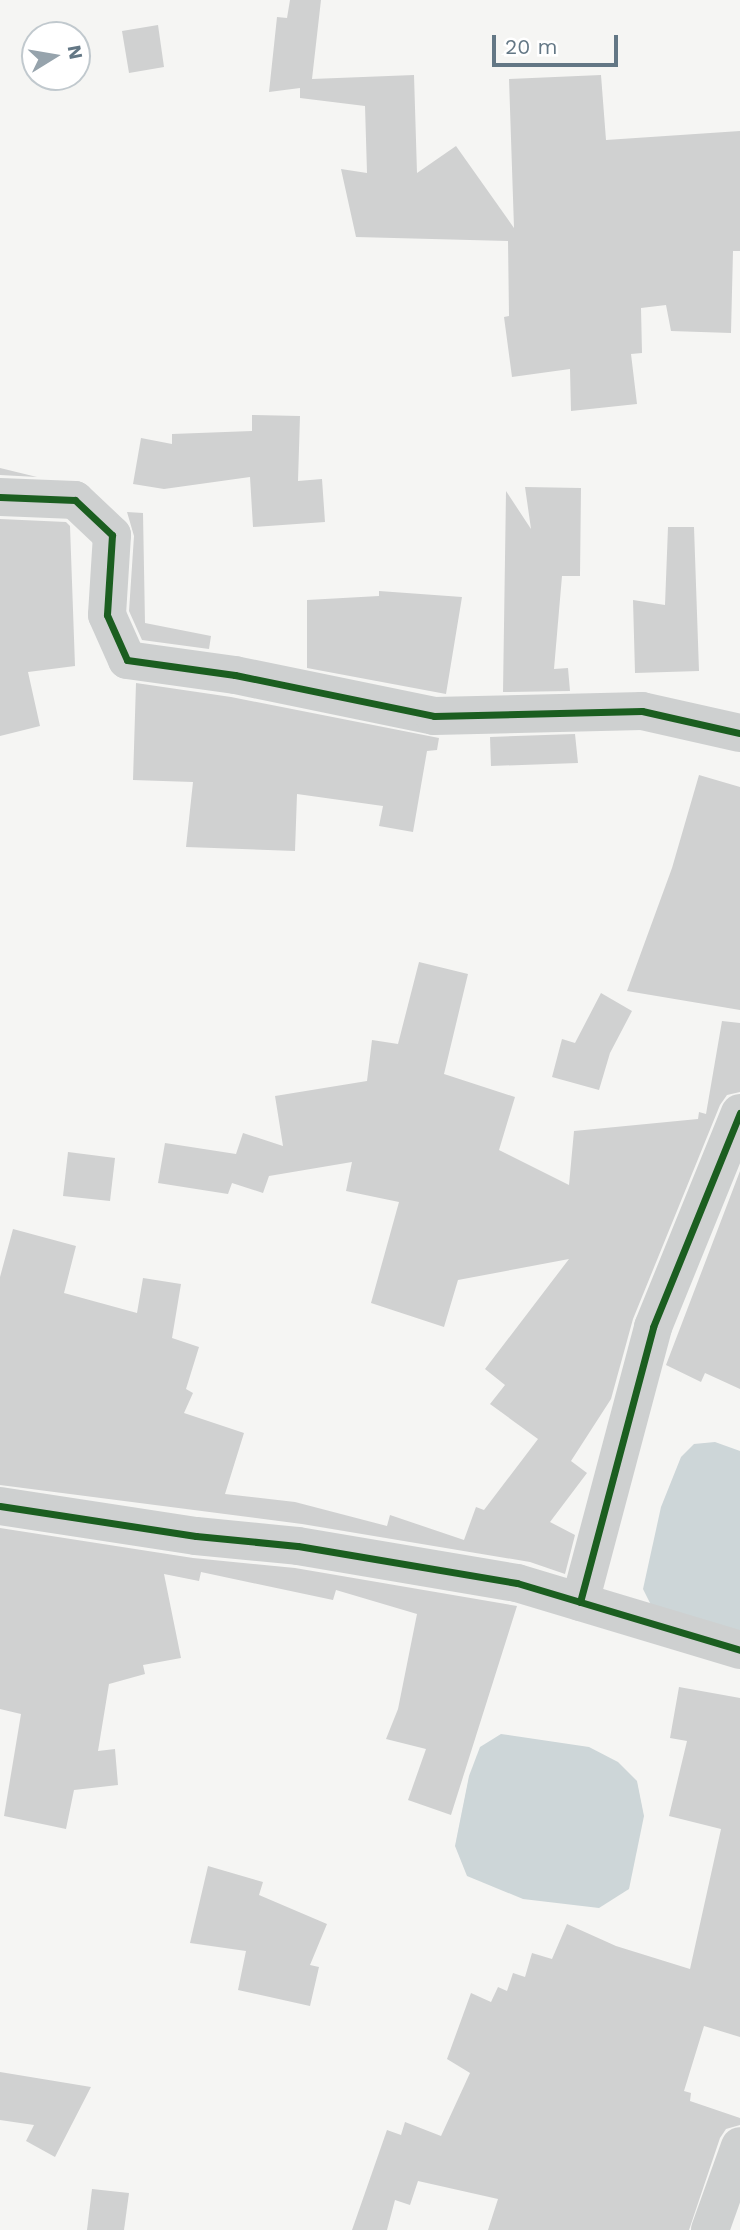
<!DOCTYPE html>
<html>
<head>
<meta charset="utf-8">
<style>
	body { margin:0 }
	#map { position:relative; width:740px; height:2230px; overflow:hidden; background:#f5f5f3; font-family:"Work Sans",sans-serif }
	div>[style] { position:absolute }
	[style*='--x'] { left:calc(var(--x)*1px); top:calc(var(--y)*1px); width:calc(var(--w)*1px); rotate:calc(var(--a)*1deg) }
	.water>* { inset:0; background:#cdd6d8 }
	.building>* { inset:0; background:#d0d1d1 }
	.minor>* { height:38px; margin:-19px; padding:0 19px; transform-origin:19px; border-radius:19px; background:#ced0d0 }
	.cycleway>* { height:7px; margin:-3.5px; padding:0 3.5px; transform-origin:3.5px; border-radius:3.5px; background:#1b5e20 }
	span { translate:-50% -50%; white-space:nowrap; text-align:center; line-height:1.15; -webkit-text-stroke:7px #fff; paint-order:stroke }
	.north { position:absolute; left:21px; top:21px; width:70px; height:70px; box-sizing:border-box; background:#fff; border:2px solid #c1c9ce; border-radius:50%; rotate:79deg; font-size:19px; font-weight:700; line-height:28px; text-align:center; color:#637785 }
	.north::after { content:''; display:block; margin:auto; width:24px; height:32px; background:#96a3ac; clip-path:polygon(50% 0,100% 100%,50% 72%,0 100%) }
	.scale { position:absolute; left:492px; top:35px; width:126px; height:32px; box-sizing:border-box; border:4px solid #637785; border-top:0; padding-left:9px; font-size:21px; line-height:24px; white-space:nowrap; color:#637785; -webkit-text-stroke:5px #fff; paint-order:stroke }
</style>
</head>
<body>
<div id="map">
	<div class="water">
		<div style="clip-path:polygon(715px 1442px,740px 1451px,740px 1642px,651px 1605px,643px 1589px,661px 1507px,681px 1457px,694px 1444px)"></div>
		<div style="clip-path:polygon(501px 1734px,589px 1747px,618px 1762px,637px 1781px,644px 1816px,629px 1889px,599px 1908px,523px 1899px,467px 1876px,455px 1846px,469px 1776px,480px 1747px)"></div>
	</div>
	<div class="building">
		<div style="clip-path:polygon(290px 0,321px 0,312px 79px,414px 75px,417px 173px,456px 146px,514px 228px,509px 79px,601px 75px,606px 140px,740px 131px,740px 251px,733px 251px,731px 333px,671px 331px,666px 305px,641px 308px,642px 353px,631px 354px,637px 404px,571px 411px,570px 369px,512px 377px,504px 317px,509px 316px,508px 241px,356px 237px,341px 169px,367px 173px,365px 106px,300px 98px,300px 88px,269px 92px,277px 17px,287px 18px)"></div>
		<div style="clip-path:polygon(158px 25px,164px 67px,129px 73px,122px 31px)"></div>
		<div style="clip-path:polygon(252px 415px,300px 416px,298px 481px,322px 479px,325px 522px,253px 527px,250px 477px,164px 489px,133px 484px,141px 438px,172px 444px,172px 434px,252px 431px)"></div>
		<div style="clip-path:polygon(0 468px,37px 477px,0 475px)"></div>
		<div style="clip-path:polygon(525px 487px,581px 488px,580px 576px,562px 576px,554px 669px,568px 668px,570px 691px,503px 692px,506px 491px,531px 529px)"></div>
		<div style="clip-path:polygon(127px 512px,143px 513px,145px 623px,211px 636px,209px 649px,142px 640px,129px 611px,134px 536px)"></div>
		<div style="clip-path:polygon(0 519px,66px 522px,70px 526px,75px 666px,28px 672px,40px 726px,0 736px)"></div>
		<div style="clip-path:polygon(668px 527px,694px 527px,699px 671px,635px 673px,633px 600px,665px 605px)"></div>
		<div style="clip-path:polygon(379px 591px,462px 597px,446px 694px,307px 668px,307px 600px,379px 596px)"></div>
		<div style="clip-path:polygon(136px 683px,231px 697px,439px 738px,437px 750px,427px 751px,413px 832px,379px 826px,383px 806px,297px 794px,295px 851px,186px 847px,193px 782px,133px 780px)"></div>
		<div style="clip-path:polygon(575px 734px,578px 763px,491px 766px,490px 737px)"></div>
		<div style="clip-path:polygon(699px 775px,740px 787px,740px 1010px,627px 991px,672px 868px)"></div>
		<div style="clip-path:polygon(419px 962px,468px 974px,444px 1074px,515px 1097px,499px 1150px,569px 1185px,574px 1131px,698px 1119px,699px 1112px,706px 1114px,722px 1021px,740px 1023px,740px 1092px,727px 1095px,720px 1105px,633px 1319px,611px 1399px,571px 1461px,587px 1473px,550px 1522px,575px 1535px,565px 1574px,530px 1562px,302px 1524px,0 1485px,0 1277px,13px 1229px,76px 1246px,64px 1293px,137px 1313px,143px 1278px,181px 1284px,172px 1338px,199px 1347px,186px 1389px,193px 1393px,184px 1413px,244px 1433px,225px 1494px,295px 1502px,387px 1526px,390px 1515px,464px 1540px,476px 1507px,484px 1510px,538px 1439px,490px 1404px,505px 1385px,485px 1369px,569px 1259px,458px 1280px,444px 1327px,371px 1303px,399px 1202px,346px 1191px,352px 1162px,269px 1176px,263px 1193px,232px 1183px,228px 1194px,158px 1183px,165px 1143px,236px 1154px,243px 1133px,283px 1146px,275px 1096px,367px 1081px,372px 1040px,398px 1044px)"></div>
		<div style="clip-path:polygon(601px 993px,632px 1011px,610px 1053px,599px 1090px,552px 1077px,562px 1039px,575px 1043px)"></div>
		<div style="clip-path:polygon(68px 1152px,115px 1158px,110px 1201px,63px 1196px)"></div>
		<div style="clip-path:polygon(740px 1171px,740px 1389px,705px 1373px,701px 1382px,666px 1365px)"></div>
		<div style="clip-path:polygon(0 1528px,193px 1558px,295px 1568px,517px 1606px,451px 1815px,408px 1800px,426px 1749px,386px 1739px,398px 1709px,417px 1614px,336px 1590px,333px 1600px,201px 1572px,199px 1581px,164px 1574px,181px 1658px,143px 1665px,145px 1674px,109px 1684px,98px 1751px,115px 1749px,118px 1785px,74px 1790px,66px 1829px,4px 1816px,21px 1714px,0 1709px)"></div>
		<div style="clip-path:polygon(679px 1687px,740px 1698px,740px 2037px,704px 2026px,684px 2091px,691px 2093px,690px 2101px,740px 2118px,740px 2125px,726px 2129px,720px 2138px,689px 2230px,488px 2230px,498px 2199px,418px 2181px,410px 2205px,395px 2200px,387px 2230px,352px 2230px,387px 2130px,401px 2135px,405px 2122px,441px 2136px,470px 2073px,447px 2059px,471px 1993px,491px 2002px,498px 1987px,507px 1991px,513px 1973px,525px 1977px,532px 1953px,552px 1959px,567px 1924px,616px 1946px,690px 1969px,721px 1829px,669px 1816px,687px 1741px,670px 1738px)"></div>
		<div style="clip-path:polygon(208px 1866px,263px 1882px,259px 1895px,327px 1924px,310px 1965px,319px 1967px,310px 2006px,238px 1990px,246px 1951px,190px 1943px)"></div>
		<div style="clip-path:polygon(0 2072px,91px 2087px,55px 2157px,26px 2141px,34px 2125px,0 2120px)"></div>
		<div style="clip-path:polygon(92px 2189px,129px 2193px,124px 2230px,87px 2230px)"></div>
	</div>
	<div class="minor">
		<div style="--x:0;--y:497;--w:75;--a:2.3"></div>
		<div style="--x:75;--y:500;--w:51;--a:43.4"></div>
		<div style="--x:112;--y:535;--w:80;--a:93.6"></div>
		<div style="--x:107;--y:615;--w:49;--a:66"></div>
		<div style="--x:127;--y:660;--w:109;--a:7.9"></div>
		<div style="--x:235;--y:675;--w:203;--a:11.6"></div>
		<div style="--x:434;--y:716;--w:208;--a:-1.4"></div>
		<div style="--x:642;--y:711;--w:100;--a:12.7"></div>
		<div style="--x:0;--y:1506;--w:198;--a:8.7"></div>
		<div style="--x:196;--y:1536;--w:102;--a:5.6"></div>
		<div style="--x:298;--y:1546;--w:222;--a:9.6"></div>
		<div style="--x:517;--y:1583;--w:233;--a:16.7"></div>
		<div style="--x:580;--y:1602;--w:285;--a:-75.1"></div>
		<div style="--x:653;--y:1327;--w:231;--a:-67.9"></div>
		<div style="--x:710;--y:2230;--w:89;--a:-70.3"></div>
	</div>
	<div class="cycleway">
		<div style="--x:0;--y:497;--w:75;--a:2.3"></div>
		<div style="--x:75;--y:500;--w:51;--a:43.4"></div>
		<div style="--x:112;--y:535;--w:80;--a:93.6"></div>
		<div style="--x:107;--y:615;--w:49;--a:66"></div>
		<div style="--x:127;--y:660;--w:109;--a:7.9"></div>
		<div style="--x:235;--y:675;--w:203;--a:11.6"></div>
		<div style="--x:434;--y:716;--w:208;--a:-1.4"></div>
		<div style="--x:642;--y:711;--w:100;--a:12.7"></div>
		<div style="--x:0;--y:1506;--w:198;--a:8.7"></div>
		<div style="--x:196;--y:1536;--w:102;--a:5.6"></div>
		<div style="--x:298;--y:1546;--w:222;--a:9.6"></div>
		<div style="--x:517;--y:1583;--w:233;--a:16.7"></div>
		<div style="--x:580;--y:1602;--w:285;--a:-75.1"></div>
		<div style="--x:653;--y:1327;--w:231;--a:-67.9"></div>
	</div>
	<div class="north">N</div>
	<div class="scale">20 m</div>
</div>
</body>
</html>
